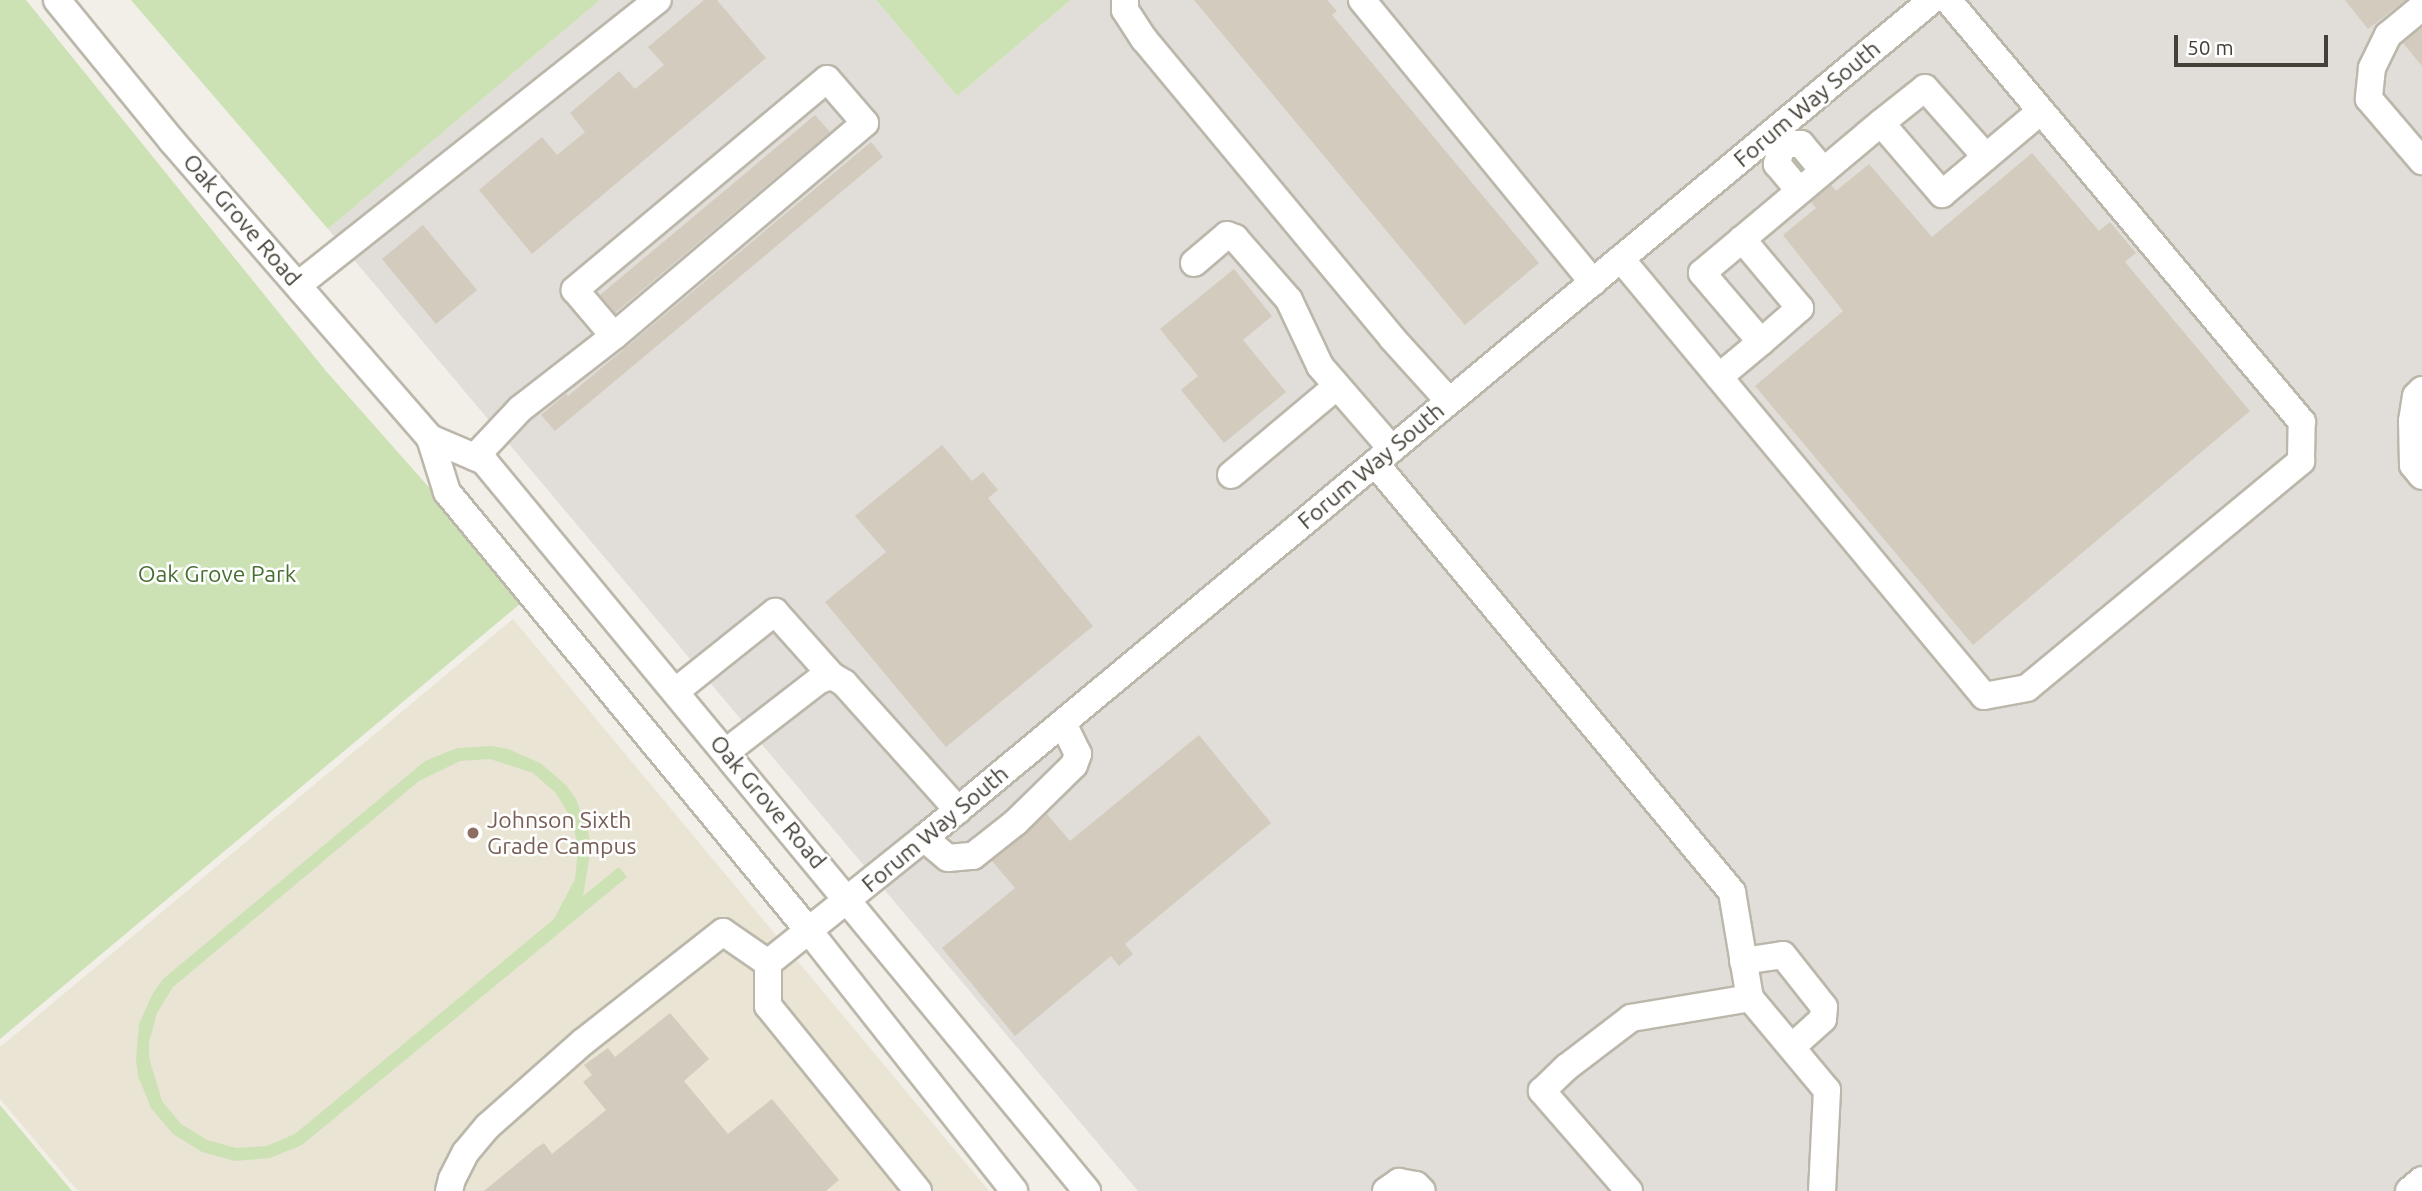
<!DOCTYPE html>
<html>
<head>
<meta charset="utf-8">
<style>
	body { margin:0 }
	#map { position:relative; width:2422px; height:1191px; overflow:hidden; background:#f2efe8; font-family:Ubuntu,sans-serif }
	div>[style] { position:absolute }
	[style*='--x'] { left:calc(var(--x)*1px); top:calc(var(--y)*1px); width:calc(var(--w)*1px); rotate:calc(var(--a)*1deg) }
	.industrial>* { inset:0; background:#e1ded9 }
	.education>* { inset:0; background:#e9e4d3 }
	.green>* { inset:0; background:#cce2b5 }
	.building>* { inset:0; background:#d2cbbe }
	.roads { filter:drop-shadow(2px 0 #bcb7ab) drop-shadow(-2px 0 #bcb7ab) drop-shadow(0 2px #bcb7ab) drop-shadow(0 -2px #bcb7ab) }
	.minor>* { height:26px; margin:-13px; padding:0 13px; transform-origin:13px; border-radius:13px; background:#fff }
	.dots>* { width:19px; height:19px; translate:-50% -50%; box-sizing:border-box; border:4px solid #fff; border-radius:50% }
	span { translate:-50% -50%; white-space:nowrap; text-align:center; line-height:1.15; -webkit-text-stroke:5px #fff; paint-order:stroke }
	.street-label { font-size:23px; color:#444037 }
	.park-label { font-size:23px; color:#476f31 }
	.education-label { font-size:23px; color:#785e54 }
	.left { translate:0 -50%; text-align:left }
	.scale { position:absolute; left:2174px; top:35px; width:154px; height:32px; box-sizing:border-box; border:4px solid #444037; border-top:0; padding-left:9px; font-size:21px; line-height:24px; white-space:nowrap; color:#444037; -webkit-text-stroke:5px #fff; paint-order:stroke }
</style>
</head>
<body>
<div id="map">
	<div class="industrial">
		<div style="clip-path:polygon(600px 0,876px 0,957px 96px,1071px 0,2422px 0,2422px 1191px,1138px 1191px,328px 229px)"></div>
	</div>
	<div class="education">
		<div style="clip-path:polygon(513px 619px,989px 1191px,78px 1191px,0 1099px,0 1047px)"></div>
	</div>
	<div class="green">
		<div style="clip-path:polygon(0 0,26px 0,326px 371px,527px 598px,0 1039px)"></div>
		<div style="clip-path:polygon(131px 0,600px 0,328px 229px)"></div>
		<div style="clip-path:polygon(876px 0,1071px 0,957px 96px)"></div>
		<div style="clip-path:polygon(evenodd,491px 746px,508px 749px,540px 763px,566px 785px,576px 799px,588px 831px,591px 848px,583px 896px,619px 867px,627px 877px,302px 1145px,270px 1158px,235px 1161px,202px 1152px,173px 1134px,151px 1108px,138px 1076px,136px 1059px,139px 1024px,153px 993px,163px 979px,425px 761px,457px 748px,491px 746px,490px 759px,533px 773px,556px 793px,572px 820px,578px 849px,575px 879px,554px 919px,295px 1134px,267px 1146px,236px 1148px,207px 1140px,181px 1124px,162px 1101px,149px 1058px,149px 1042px,157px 1013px,173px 987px,419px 781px,460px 761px,490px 759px)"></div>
		<div style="clip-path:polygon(0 1105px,72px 1191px,0 1191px)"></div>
	</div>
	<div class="building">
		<div style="clip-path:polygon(704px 0,717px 0,766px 58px,532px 254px,479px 190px,542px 137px,557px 155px,585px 132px,570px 113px,619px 71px,635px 89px,664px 65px,648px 47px)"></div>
		<div style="clip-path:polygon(1194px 0,1327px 0,1337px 11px,1332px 15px,1539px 263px,1465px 325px)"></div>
		<div style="clip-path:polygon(2345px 0,2406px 0,2368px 29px)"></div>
		<div style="clip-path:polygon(2422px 27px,2422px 66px,2403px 43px)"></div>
		<div style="clip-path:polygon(815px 115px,830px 132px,615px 313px,600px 295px)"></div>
		<div style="clip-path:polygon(871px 142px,883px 157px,555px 431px,541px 415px,566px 394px,568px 396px)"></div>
		<div style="clip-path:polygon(2032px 153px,2099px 231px,2110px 222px,2136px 253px,2125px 262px,2250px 411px,1973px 645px,1755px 386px,1843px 311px,1783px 235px,1816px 208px,1811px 202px,1831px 185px,1836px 191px,1869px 164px,1932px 237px)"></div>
		<div style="clip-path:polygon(423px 225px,477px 290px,436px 324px,382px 259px)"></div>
		<div style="clip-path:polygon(1234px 269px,1272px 316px,1243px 340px,1286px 392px,1224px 443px,1181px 390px,1198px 376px,1160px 329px)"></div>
		<div style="clip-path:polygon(942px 445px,972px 481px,983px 472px,998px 490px,988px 498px,1093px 626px,946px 747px,825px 602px,886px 552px,855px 516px)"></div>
		<div style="clip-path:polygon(1199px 735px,1271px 823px,1125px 944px,1133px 954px,1119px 966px,1111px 956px,1015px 1036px,942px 948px,1015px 888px,992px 861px,1047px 814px,1070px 841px)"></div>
		<div style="clip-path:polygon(670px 1013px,709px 1059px,684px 1081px,728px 1134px,772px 1099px,839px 1180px,826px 1191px,484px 1191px,536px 1148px,544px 1143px,552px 1154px,606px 1110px,583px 1082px,592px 1075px,584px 1065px,608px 1048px,615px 1057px)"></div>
	</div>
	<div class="roads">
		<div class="minor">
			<div style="--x:57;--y:0;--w:182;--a:50.8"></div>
			<div style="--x:172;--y:141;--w:393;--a:49"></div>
			<div style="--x:430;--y:438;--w:57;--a:72.5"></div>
			<div style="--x:447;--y:492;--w:569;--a:50.49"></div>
			<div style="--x:809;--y:931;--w:331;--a:51.7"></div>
			<div style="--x:1125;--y:0;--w:10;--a:90"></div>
			<div style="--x:1125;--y:10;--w:35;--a:57"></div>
			<div style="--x:1144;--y:39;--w:388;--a:50.3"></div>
			<div style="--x:1392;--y:338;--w:85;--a:47.9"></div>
			<div style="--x:1362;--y:0;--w:365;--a:50.7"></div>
			<div style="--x:2422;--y:7;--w:44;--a:140.5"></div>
			<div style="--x:2388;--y:35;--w:37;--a:116"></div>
			<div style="--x:2372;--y:68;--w:31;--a:96"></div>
			<div style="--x:2369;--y:99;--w:82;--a:49.5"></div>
			<div style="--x:1881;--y:123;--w:56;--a:-38.5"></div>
			<div style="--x:1925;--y:88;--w:92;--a:48.5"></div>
			<div style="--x:1772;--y:133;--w:15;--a:48"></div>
			<div style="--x:1782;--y:144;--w:19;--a:0"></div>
			<div style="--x:1801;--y:144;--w:35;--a:50"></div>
			<div style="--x:1782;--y:144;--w:21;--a:104"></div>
			<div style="--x:1777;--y:164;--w:35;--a:50"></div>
			<div style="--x:1742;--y:239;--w:90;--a:50"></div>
			<div style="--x:1800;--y:308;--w:52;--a:138.9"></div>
			<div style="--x:1621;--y:259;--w:568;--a:50.28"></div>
			<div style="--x:1984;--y:696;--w:44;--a:-10.5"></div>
			<div style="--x:2027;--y:688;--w:356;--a:-39.6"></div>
			<div style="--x:2301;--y:461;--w:39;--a:-89"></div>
			<div style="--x:2302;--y:422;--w:551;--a:-129.99"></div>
			<div style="--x:1194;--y:263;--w:43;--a:-40.3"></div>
			<div style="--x:1227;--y:235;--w:9;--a:21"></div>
			<div style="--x:1235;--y:238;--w:82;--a:48.9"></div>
			<div style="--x:1289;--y:300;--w:73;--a:64.8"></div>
			<div style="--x:1320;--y:366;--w:110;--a:49.1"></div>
			<div style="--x:298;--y:285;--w:459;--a:-38.4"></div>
			<div style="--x:1719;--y:377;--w:55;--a:-39.8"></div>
			<div style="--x:1761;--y:342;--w:91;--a:-130.5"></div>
			<div style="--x:1702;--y:273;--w:234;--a:-40"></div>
			<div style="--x:1881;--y:123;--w:94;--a:49.3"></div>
			<div style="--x:1942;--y:194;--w:129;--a:-40"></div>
			<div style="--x:2422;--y:390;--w:8;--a:135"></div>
			<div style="--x:2416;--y:396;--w:25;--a:99"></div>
			<div style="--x:2412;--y:421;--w:44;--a:88.7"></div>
			<div style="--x:2413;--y:465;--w:14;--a:51"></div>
			<div style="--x:430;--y:438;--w:59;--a:23.1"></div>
			<div style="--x:484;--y:461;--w:947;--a:50.44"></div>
			<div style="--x:475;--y:457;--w:66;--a:-46.8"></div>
			<div style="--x:520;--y:409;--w:119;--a:-37.8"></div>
			<div style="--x:614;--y:336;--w:329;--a:-40.3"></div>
			<div style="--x:865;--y:123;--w:58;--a:-130.8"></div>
			<div style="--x:827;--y:79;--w:329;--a:140.1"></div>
			<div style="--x:575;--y:290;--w:60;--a:49.7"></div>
			<div style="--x:1375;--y:463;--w:558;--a:50.23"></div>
			<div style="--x:1732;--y:892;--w:108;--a:80.4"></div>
			<div style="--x:1750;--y:998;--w:120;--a:50.1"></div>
			<div style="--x:1827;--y:1090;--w:101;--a:92.8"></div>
			<div style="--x:1231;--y:475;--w:138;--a:-40"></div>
			<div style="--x:676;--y:691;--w:127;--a:-38.6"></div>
			<div style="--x:775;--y:612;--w:86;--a:48.3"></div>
			<div style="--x:726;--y:752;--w:118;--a:-37.7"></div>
			<div style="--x:819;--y:680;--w:14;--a:-17"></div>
			<div style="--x:832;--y:676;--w:14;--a:30"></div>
			<div style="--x:844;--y:683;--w:171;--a:48.1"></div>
			<div style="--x:924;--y:838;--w:31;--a:40"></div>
			<div style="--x:948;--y:858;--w:25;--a:-5"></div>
			<div style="--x:973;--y:856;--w:55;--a:-38.3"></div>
			<div style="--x:1016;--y:822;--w:81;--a:-44.5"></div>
			<div style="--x:1074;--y:765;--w:12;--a:-70"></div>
			<div style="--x:1078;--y:754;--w:34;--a:-116"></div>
			<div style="--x:1743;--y:961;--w:40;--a:-8.5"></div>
			<div style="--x:1783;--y:955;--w:66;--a:51.7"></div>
			<div style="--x:1824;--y:1007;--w:12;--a:95"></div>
			<div style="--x:1823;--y:1019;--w:42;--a:137.9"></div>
			<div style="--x:449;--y:1191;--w:12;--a:-76"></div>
			<div style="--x:452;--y:1179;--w:30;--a:-63"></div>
			<div style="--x:466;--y:1152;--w:34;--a:-50"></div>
			<div style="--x:488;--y:1126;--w:127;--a:-41.5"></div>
			<div style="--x:583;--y:1042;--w:178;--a:-38.2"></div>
			<div style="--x:723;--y:932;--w:55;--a:34.6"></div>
			<div style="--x:918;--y:1191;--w:238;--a:-129"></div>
			<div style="--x:768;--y:1006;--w:43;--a:-90"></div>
			<div style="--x:768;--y:963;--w:200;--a:-38.7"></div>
			<div style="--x:924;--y:838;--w:1311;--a:-39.74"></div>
			<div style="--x:1386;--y:1191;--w:16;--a:-35"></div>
			<div style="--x:1399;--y:1182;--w:17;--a:10"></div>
			<div style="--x:1416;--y:1185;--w:8;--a:45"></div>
			<div style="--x:1629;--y:1191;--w:133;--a:-131"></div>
			<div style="--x:1542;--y:1091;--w:35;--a:-44"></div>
			<div style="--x:1567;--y:1067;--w:81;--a:-37.4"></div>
			<div style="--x:1631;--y:1018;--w:121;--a:-9.5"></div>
			<div style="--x:2409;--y:1191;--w:17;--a:-40"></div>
		</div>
	</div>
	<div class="dots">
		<div style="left:473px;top:833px;background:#8d6e63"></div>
	</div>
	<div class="street-label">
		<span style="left:1807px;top:104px;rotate:-40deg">Forum Way South</span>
		<span style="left:242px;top:220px;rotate:49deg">Oak Grove Road</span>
		<span style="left:1371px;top:466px;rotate:-40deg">Forum Way South</span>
		<span style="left:768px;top:802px;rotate:50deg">Oak Grove Road</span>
		<span style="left:935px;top:829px;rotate:-40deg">Forum Way South</span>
	</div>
	<div class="park-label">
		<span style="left:217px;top:574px">Oak Grove Park</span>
	</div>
	<div class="education-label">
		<span class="left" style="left:487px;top:833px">Johnson Sixth<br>Grade Campus</span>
	</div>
	<div class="scale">50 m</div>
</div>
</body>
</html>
